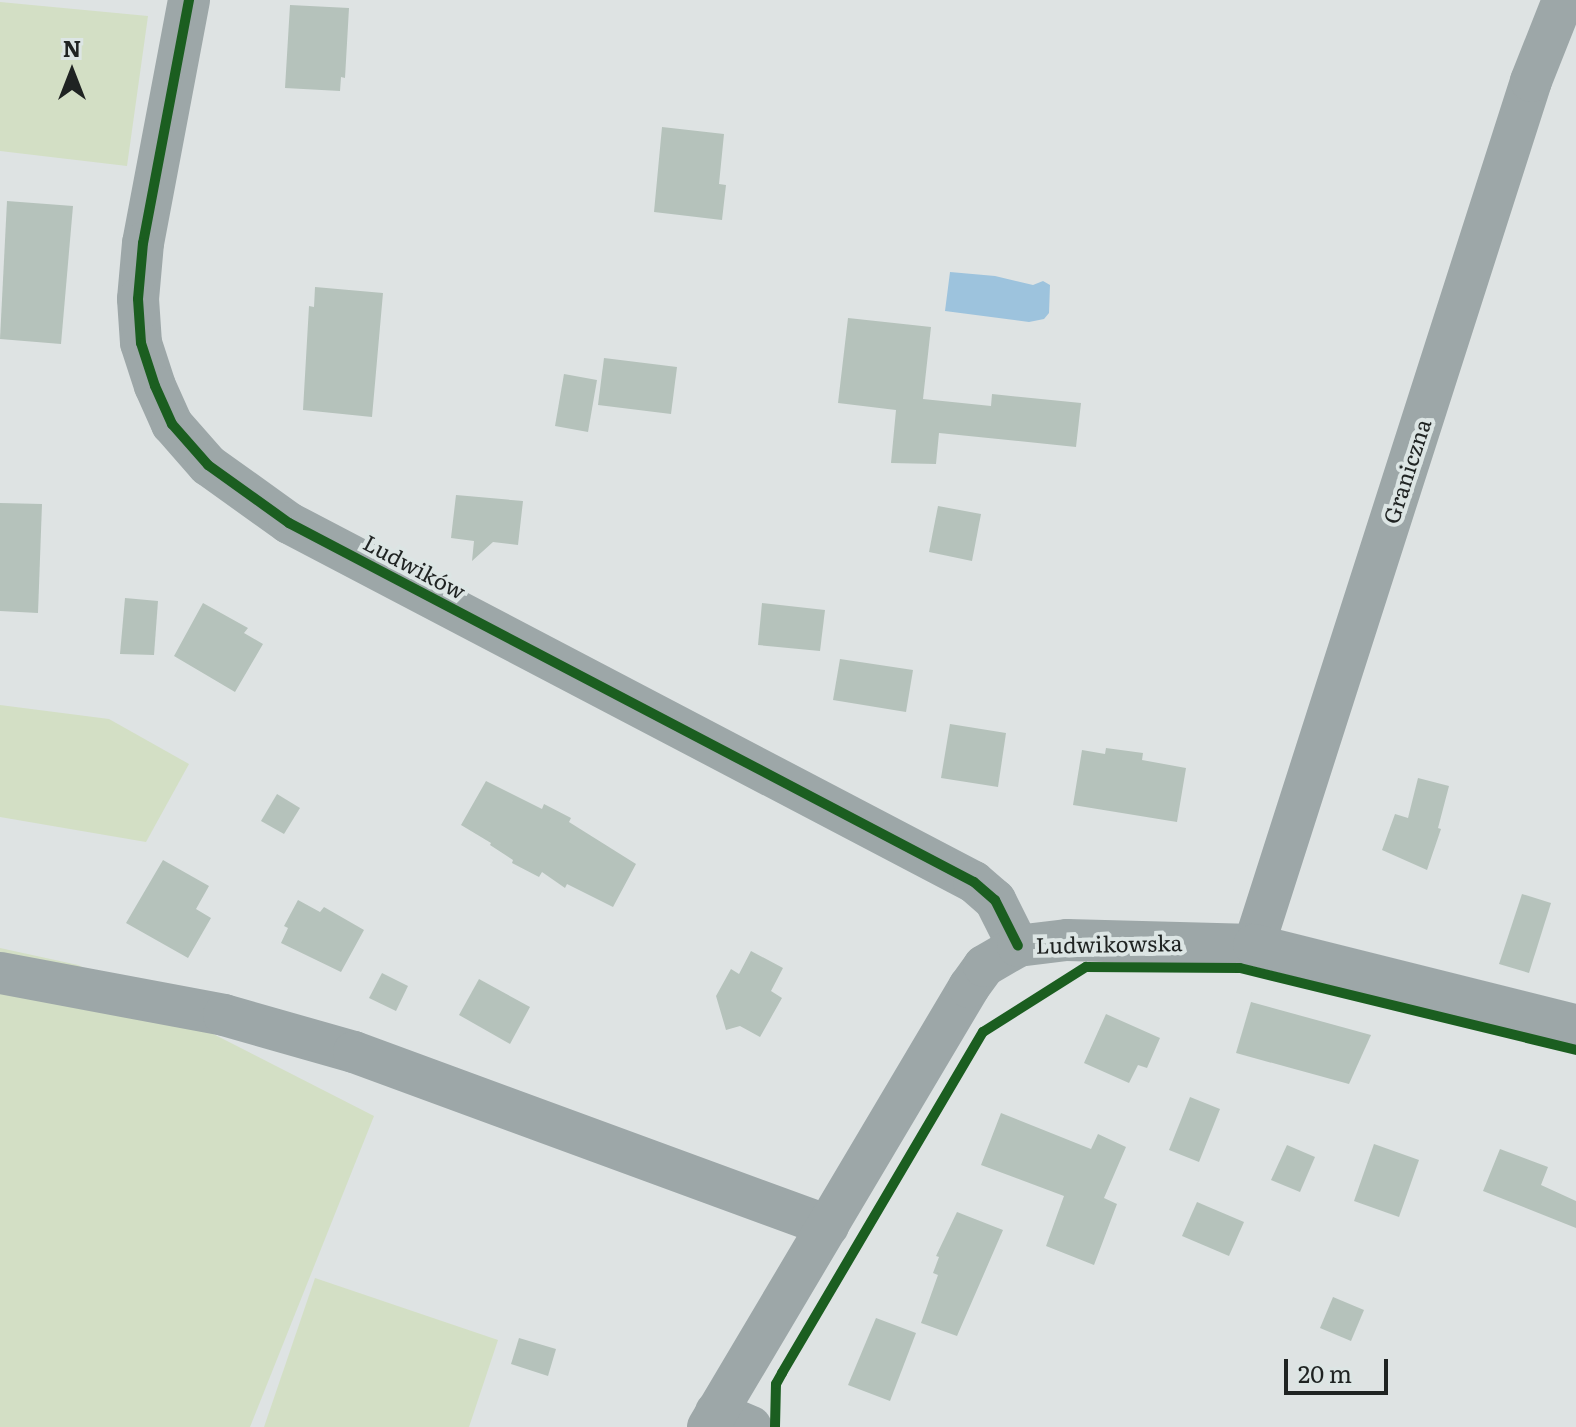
<!DOCTYPE html>
<html>
<head>
<meta charset="utf-8">
<style>
	body { margin:0 }
	#map { position:relative; width:1576px; height:1427px; overflow:hidden; background:#dee3e3; font-family:Literata,serif }
	div>[style] { position:absolute }
	[style*='--x'] { left:calc(var(--x)*1px); top:calc(var(--y)*1px); width:calc(var(--w)*1px); rotate:calc(var(--a)*1deg) }
	.green>* { inset:0; background:#d3dfc5 }
	.water>* { inset:0; background:#9dc3dd }
	.building>* { inset:0; background:#b5c2bb }
	.street>* { height:42px; margin:-21px; padding:0 21px; transform-origin:21px; border-radius:21px; background:#9da7a8 }
	.cycleway>* { height:10px; margin:-5px; padding:0 5px; transform-origin:5px; border-radius:5px; background:#1b5e20 }
	span { translate:-50% -50%; white-space:nowrap; text-align:center; line-height:1.15; -webkit-text-stroke:8px #dce5e4; paint-order:stroke }
	.street-label { font-size:22px; color:#1f2322 }
	.north { position:absolute; left:32px; top:32px; width:80px; height:80px; -webkit-text-stroke:6px #dce5e4; paint-order:stroke; rotate:0deg; font-size:22px; font-weight:700; line-height:32px; text-align:center; color:#1f2322 }
	.north::after { content:''; display:block; margin:auto; width:28px; height:36px; background:#1f2322; clip-path:polygon(50% 0,100% 100%,50% 72%,0 100%) }
	.scale { position:absolute; left:1284px; top:1359px; width:104px; height:36px; box-sizing:border-box; border:4px solid #1f2322; border-top:0; padding-left:10px; font-size:24px; line-height:28px; white-space:nowrap; color:#1f2322; -webkit-text-stroke:6px #dce5e4; paint-order:stroke }
</style>
</head>
<body>
<div id="map">
	<div class="green">
		<div style="clip-path:polygon(0 2px,148px 16px,127px 166px,0 151px)"></div>
		<div style="clip-path:polygon(0 705px,109px 719px,189px 764px,146px 842px,0 817px)"></div>
		<div style="clip-path:polygon(0 948px,78px 965px,374px 1116px,250px 1427px,0 1427px)"></div>
		<div style="clip-path:polygon(315px 1278px,498px 1340px,469px 1427px,264px 1427px)"></div>
	</div>
	<div class="water">
		<div style="clip-path:polygon(950px 272px,995px 276px,1033px 285px,1043px 281px,1050px 285px,1049px 313px,1044px 319px,1029px 322px,945px 311px)"></div>
	</div>
	<div class="building">
		<div style="clip-path:polygon(290px 5px,349px 8px,345px 78px,341px 77px,340px 91px,285px 88px)"></div>
		<div style="clip-path:polygon(662px 127px,724px 134px,719px 184px,726px 185px,722px 220px,654px 212px)"></div>
		<div style="clip-path:polygon(7px 201px,73px 206px,61px 344px,0 339px)"></div>
		<div style="clip-path:polygon(315px 287px,383px 293px,372px 417px,303px 410px,309px 306px,314px 307px)"></div>
		<div style="clip-path:polygon(848px 318px,931px 327px,923px 399px,991px 406px,992px 394px,1081px 403px,1076px 447px,939px 433px,936px 464px,891px 463px,896px 410px,838px 403px)"></div>
		<div style="clip-path:polygon(604px 358px,677px 367px,671px 414px,598px 405px)"></div>
		<div style="clip-path:polygon(564px 374px,597px 380px,588px 432px,555px 426px)"></div>
		<div style="clip-path:polygon(456px 495px,523px 501px,518px 545px,493px 542px,472px 561px,474px 541px,451px 538px)"></div>
		<div style="clip-path:polygon(0 503px,42px 504px,38px 613px,0 611px)"></div>
		<div style="clip-path:polygon(938px 506px,981px 514px,972px 561px,929px 552px)"></div>
		<div style="clip-path:polygon(125px 598px,158px 601px,154px 655px,120px 654px)"></div>
		<div style="clip-path:polygon(203px 603px,248px 628px,244px 633px,263px 644px,235px 692px,174px 656px)"></div>
		<div style="clip-path:polygon(762px 603px,825px 610px,820px 651px,758px 645px)"></div>
		<div style="clip-path:polygon(840px 659px,913px 670px,906px 712px,833px 700px)"></div>
		<div style="clip-path:polygon(950px 724px,1006px 733px,998px 787px,941px 778px)"></div>
		<div style="clip-path:polygon(1106px 748px,1143px 753px,1142px 760px,1186px 768px,1177px 822px,1073px 805px,1082px 750px,1105px 754px)"></div>
		<div style="clip-path:polygon(1418px 778px,1449px 786px,1438px 828px,1441px 829px,1427px 870px,1382px 850px,1395px 814px,1408px 818px)"></div>
		<div style="clip-path:polygon(486px 781px,542px 809px,544px 804px,571px 818px,569px 822px,636px 864px,613px 907px,567px 884px,565px 888px,542px 872px,539px 877px,512px 863px,513px 860px,490px 845px,491px 843px,461px 825px)"></div>
		<div style="clip-path:polygon(277px 794px,300px 808px,284px 834px,261px 821px)"></div>
		<div style="clip-path:polygon(163px 860px,209px 886px,196px 909px,211px 918px,188px 958px,126px 923px)"></div>
		<div style="clip-path:polygon(1522px 894px,1551px 903px,1529px 973px,1499px 964px)"></div>
		<div style="clip-path:polygon(298px 900px,320px 912px,324px 907px,364px 930px,341px 972px,281px 943px,288px 928px,284px 926px)"></div>
		<div style="clip-path:polygon(751px 951px,783px 968px,771px 991px,782px 998px,760px 1037px,740px 1026px,726px 1030px,716px 996px,731px 969px,739px 974px)"></div>
		<div style="clip-path:polygon(382px 973px,408px 986px,396px 1011px,369px 998px)"></div>
		<div style="clip-path:polygon(479px 979px,530px 1007px,510px 1044px,459px 1015px)"></div>
		<div style="clip-path:polygon(1251px 1002px,1371px 1035px,1349px 1084px,1236px 1053px)"></div>
		<div style="clip-path:polygon(1106px 1014px,1160px 1038px,1147px 1068px,1138px 1065px,1129px 1083px,1084px 1063px)"></div>
		<div style="clip-path:polygon(1190px 1097px,1220px 1109px,1199px 1162px,1169px 1150px)"></div>
		<div style="clip-path:polygon(1001px 1113px,1091px 1149px,1098px 1134px,1126px 1147px,1104px 1198px,1117px 1204px,1094px 1265px,1046px 1246px,1064px 1196px,981px 1165px)"></div>
		<div style="clip-path:polygon(1374px 1144px,1419px 1160px,1399px 1217px,1354px 1201px)"></div>
		<div style="clip-path:polygon(1287px 1145px,1315px 1157px,1300px 1192px,1271px 1180px)"></div>
		<div style="clip-path:polygon(1500px 1149px,1548px 1167px,1541px 1185px,1576px 1201px,1576px 1228px,1483px 1191px)"></div>
		<div style="clip-path:polygon(1197px 1202px,1244px 1222px,1229px 1256px,1182px 1236px)"></div>
		<div style="clip-path:polygon(957px 1212px,1003px 1230px,957px 1336px,921px 1323px,938px 1275px,933px 1273px,939px 1257px,936px 1256px)"></div>
		<div style="clip-path:polygon(1333px 1297px,1364px 1310px,1351px 1341px,1320px 1328px)"></div>
		<div style="clip-path:polygon(876px 1318px,916px 1333px,890px 1401px,848px 1385px)"></div>
		<div style="clip-path:polygon(519px 1338px,556px 1349px,548px 1376px,511px 1364px)"></div>
	</div>
	<div class="street">
		<div style="--x:189;--y:0;--w:247;--a:100.7"></div>
		<div style="--x:143;--y:243;--w:56;--a:95.1"></div>
		<div style="--x:138;--y:299;--w:44;--a:86.1"></div>
		<div style="--x:141;--y:343;--w:45;--a:72"></div>
		<div style="--x:155;--y:386;--w:42;--a:65.9"></div>
		<div style="--x:172;--y:424;--w:55;--a:48.7"></div>
		<div style="--x:208;--y:465;--w:100;--a:35.6"></div>
		<div style="--x:289;--y:523;--w:773;--a:27.66"></div>
		<div style="--x:974;--y:882;--w:28;--a:41"></div>
		<div style="--x:995;--y:900;--w:51;--a:63.4"></div>
		<div style="--x:1254;--y:945;--w:907;--a:-72.22"></div>
		<div style="--x:1531;--y:81;--w:87;--a:-68.4"></div>
		<div style="--x:0;--y:973;--w:228;--a:10.6"></div>
		<div style="--x:224;--y:1015;--w:135;--a:15.9"></div>
		<div style="--x:354;--y:1052;--w:505;--a:20.16"></div>
		<div style="--x:716;--y:1412;--w:38;--a:23"></div>
		<div style="--x:708;--y:1427;--w:512;--a:-59.32"></div>
		<div style="--x:969;--y:987;--w:26;--a:-54"></div>
		<div style="--x:984;--y:966;--w:39;--a:-30"></div>
		<div style="--x:1018;--y:946;--w:49;--a:-7"></div>
		<div style="--x:1067;--y:940;--w:187;--a:1.5"></div>
		<div style="--x:1254;--y:945;--w:332;--a:14"></div>
	</div>
	<div class="cycleway">
		<div style="--x:189;--y:0;--w:247;--a:100.7"></div>
		<div style="--x:143;--y:243;--w:56;--a:95.1"></div>
		<div style="--x:138;--y:299;--w:44;--a:86.1"></div>
		<div style="--x:141;--y:343;--w:45;--a:72"></div>
		<div style="--x:155;--y:386;--w:42;--a:65.9"></div>
		<div style="--x:172;--y:424;--w:55;--a:48.7"></div>
		<div style="--x:208;--y:465;--w:100;--a:35.6"></div>
		<div style="--x:289;--y:523;--w:773;--a:27.66"></div>
		<div style="--x:974;--y:882;--w:28;--a:41"></div>
		<div style="--x:995;--y:900;--w:51;--a:63.4"></div>
		<div style="--x:775;--y:1427;--w:43;--a:-88.7"></div>
		<div style="--x:776;--y:1384;--w:13;--a:-61"></div>
		<div style="--x:782;--y:1373;--w:396;--a:-59.5"></div>
		<div style="--x:983;--y:1032;--w:122;--a:-32.3"></div>
		<div style="--x:1086;--y:967;--w:154;--a:0.4"></div>
		<div style="--x:1240;--y:968;--w:346;--a:13.7"></div>
	</div>
	<div class="street-label">
		<span style="left:1406px;top:471px;rotate:-72deg">Graniczna</span>
		<span style="left:415px;top:566px;rotate:28deg">Ludwików</span>
		<span style="left:1109px;top:943px;rotate:-1deg">Ludwikowska</span>
	</div>
	<div class="north">N</div>
	<div class="scale">20 m</div>
</div>
</body>
</html>
